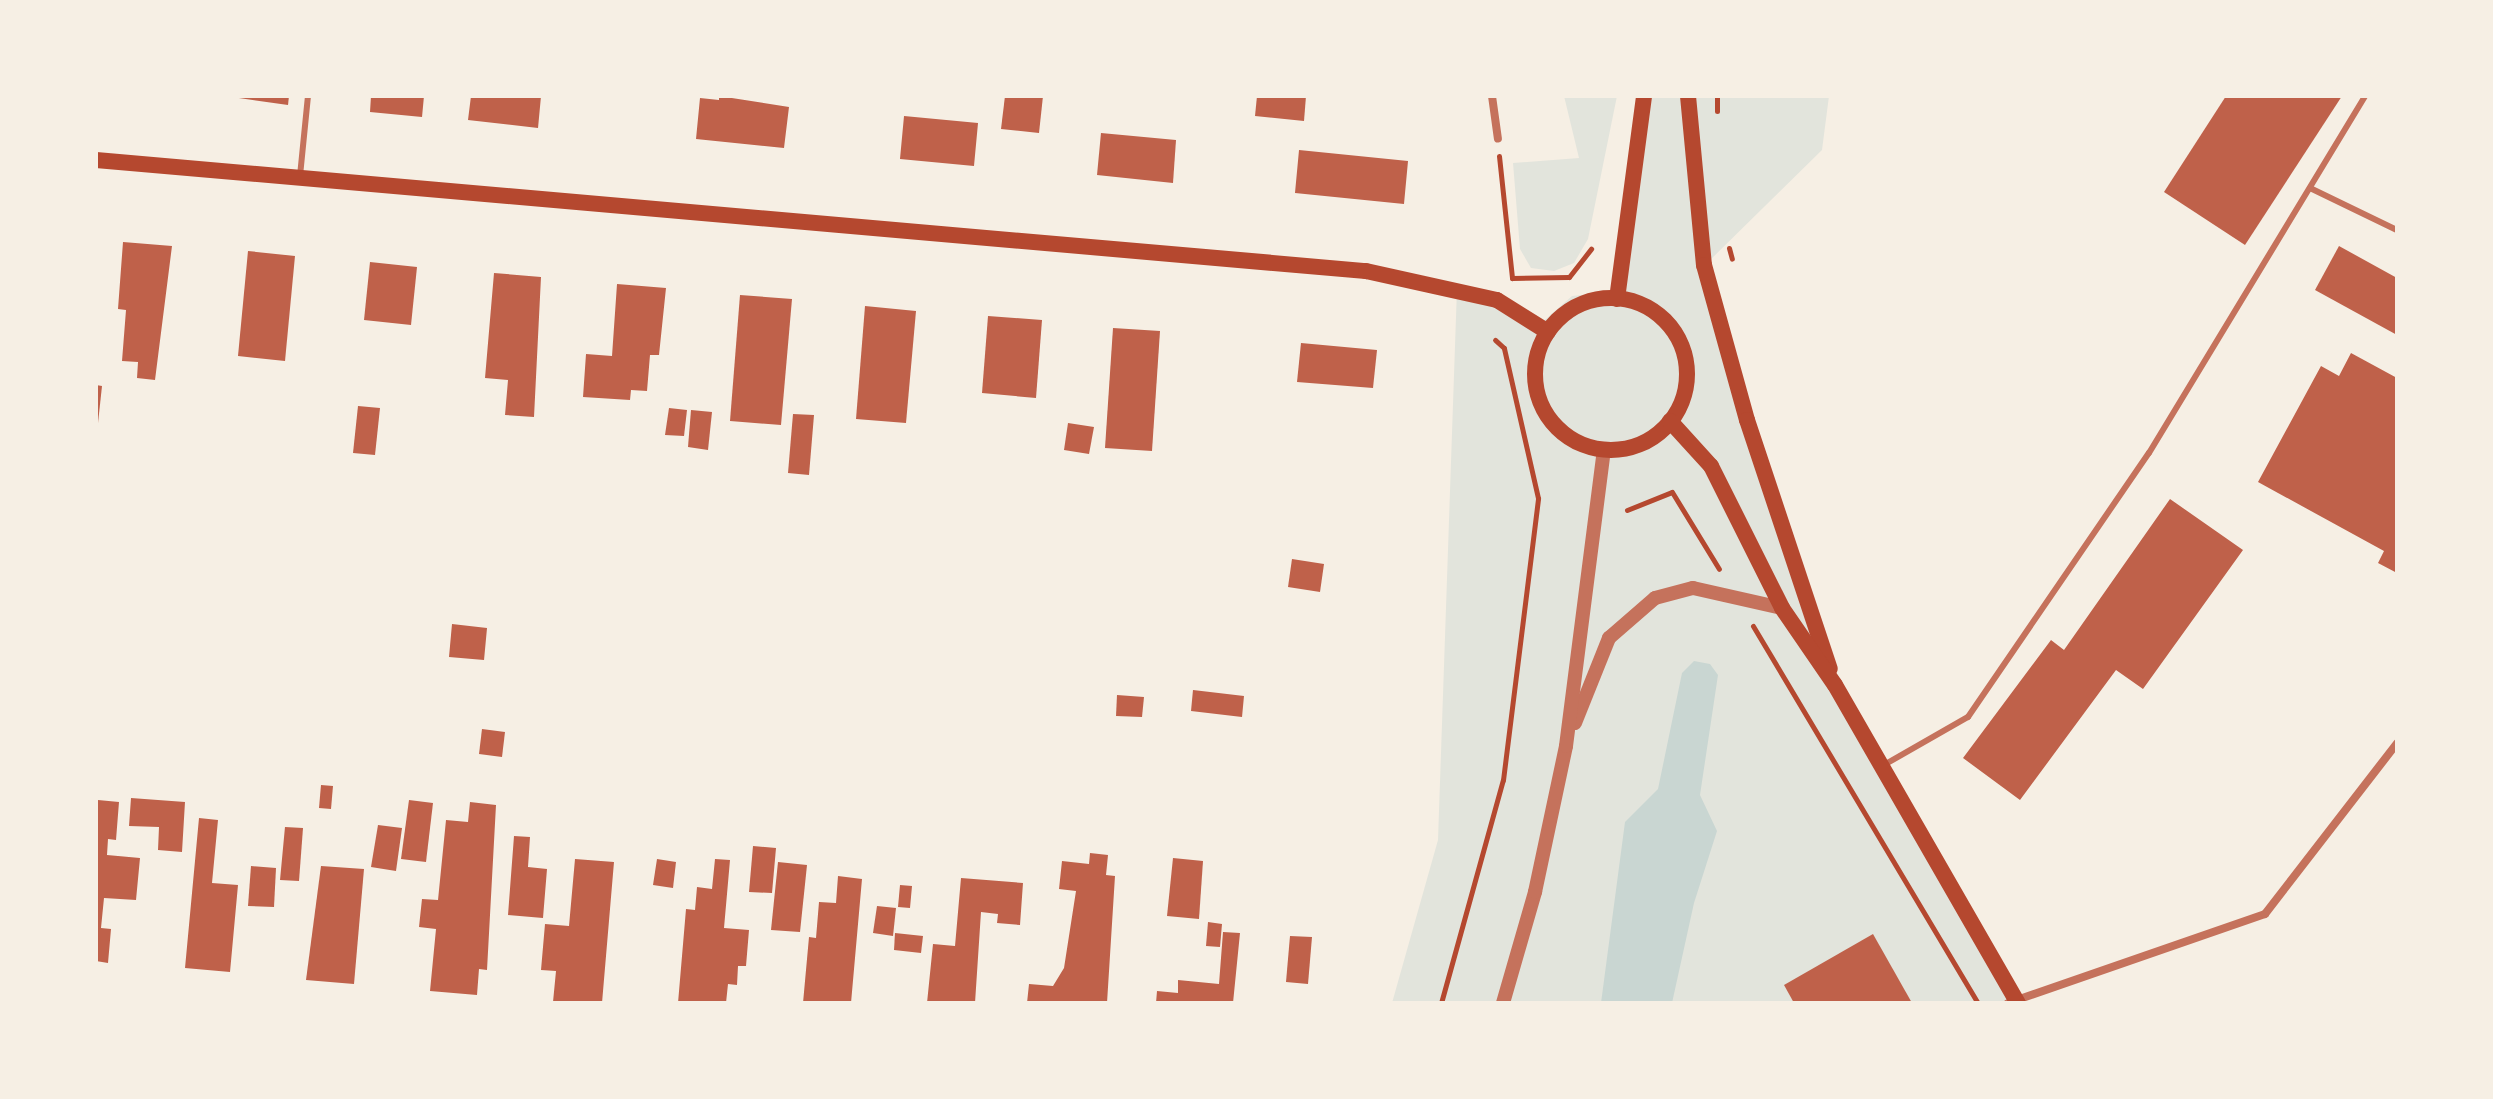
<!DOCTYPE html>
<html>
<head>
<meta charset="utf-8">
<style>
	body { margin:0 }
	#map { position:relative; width:2493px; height:1099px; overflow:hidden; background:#f6efe4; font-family:Overpass,sans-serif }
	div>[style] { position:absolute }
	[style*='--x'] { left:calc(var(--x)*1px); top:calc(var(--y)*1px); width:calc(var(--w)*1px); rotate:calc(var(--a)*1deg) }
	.green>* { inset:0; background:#e2e4dc }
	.water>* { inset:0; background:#c9d6d2 }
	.building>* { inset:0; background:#bf614a }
	.path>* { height:5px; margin:-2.5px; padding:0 2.5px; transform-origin:2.5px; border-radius:2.5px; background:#b5482f }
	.service>* { height:6px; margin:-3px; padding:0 3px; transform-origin:3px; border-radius:3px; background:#c5725c }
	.minor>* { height:8px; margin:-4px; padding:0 4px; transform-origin:4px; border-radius:4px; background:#c5725c }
	.tertiary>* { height:14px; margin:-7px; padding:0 7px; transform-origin:7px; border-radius:7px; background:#c5725c }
	.secondary>* { height:16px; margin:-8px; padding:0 8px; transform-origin:8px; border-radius:8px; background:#b5482f }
	.secondary>.ring { margin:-8px; padding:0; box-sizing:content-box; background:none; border:16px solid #b5482f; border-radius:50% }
	span { translate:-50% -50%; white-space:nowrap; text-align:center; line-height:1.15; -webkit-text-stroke:7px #f6efe4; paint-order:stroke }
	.frame { position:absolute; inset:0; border:98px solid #f6efe4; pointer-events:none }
</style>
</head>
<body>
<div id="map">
	<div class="green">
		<div style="clip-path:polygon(1564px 96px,1617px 96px,1588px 239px,1574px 263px,1554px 271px,1531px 268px,1520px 249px,1513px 163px,1579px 158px)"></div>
		<div style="clip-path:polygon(1644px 96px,1829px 96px,1822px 150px,1704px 266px,1835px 685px,2018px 1003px,1392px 1003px,1438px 840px,1457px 288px,1538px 326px,1572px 296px,1618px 291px)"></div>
	</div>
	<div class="water">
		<div style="clip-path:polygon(1694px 661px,1710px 664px,1718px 675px,1700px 795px,1717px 831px,1694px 903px,1672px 1003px,1601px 1003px,1625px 822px,1658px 789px,1682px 673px)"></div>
	</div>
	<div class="building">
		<div style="clip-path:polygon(225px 96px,289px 96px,288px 105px)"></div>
		<div style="clip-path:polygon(371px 96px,424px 96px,422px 117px,370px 112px)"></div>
		<div style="clip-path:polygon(471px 96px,541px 96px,538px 128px,468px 120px)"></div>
		<div style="clip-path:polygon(719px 96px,789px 107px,784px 148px,696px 139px,700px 98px,719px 100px)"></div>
		<div style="clip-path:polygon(1005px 96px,1043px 96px,1039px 133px,1001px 129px)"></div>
		<div style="clip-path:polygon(1257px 96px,1306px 96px,1304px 121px,1255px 116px)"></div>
		<div style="clip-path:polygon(2226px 96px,2342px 96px,2245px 245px,2164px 192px)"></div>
		<div style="clip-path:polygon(904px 116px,978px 123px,974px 166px,900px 159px)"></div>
		<div style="clip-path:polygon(1101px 133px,1176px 140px,1173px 183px,1097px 175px)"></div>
		<div style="clip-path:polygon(1299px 150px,1408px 161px,1404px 204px,1295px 193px)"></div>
		<div style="clip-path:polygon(123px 242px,172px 246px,155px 380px,137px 378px,138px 362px,122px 361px,126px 310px,118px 309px)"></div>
		<div style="clip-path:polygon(2339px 246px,2397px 278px,2397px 335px,2315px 290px)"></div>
		<div style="clip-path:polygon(248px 251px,295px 256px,285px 361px,238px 356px)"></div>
		<div style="clip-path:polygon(370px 262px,417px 267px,411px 325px,364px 320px)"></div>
		<div style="clip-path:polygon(494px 273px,541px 277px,534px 417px,505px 415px,508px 380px,485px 378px)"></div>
		<div style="clip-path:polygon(617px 284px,666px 288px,659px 355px,650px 355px,647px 391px,631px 390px,630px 400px,583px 397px,586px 354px,612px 356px)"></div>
		<div style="clip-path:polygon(740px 295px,792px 299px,781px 425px,730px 421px)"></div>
		<div style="clip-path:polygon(865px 306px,916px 311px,906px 423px,856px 419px)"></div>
		<div style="clip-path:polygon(988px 316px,1042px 320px,1036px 398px,982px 393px)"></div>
		<div style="clip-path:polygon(1113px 328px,1160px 331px,1152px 451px,1105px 448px)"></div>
		<div style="clip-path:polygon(1301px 343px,1377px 350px,1373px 388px,1297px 382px)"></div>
		<div style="clip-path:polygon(2351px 353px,2397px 378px,2397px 573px,2378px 563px,2384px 551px,2258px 482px,2321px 366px,2339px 376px)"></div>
		<div style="clip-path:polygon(96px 385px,102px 386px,98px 423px,96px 423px)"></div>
		<div style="clip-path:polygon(358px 406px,380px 408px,375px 455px,353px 453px)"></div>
		<div style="clip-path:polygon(669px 408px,687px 410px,684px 436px,665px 435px)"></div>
		<div style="clip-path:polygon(691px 410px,712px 412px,708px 450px,688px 447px)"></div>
		<div style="clip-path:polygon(793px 414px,814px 415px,809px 475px,788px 473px)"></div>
		<div style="clip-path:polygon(1068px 423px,1094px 427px,1089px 454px,1064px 450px)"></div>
		<div style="clip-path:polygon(2170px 499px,2243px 550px,2143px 689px,2116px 670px,2020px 800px,1963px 758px,2051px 640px,2064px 650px)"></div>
		<div style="clip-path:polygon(1292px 559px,1324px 564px,1320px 592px,1288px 587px)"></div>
		<div style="clip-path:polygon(452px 624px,487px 628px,484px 660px,449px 657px)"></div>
		<div style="clip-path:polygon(1193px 690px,1244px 696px,1242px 717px,1191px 711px)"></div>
		<div style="clip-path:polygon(1117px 695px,1144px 697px,1142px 717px,1116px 716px)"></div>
		<div style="clip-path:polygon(482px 729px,505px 732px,502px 757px,479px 754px)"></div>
		<div style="clip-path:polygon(321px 785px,333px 786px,331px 809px,319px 808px)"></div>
		<div style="clip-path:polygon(131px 798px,185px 802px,182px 852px,158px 850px,159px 827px,129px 826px)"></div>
		<div style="clip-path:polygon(98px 800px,119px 802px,116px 840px,108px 839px,107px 855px,140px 858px,136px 900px,104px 898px,101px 928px,111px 929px,108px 963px,96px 961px)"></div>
		<div style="clip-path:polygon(409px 800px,433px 803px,426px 862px,401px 859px)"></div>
		<div style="clip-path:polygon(470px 802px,496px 805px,487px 970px,479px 969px,477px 995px,430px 991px,436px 929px,419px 927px,422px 899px,438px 900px,446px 820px,468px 822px)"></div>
		<div style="clip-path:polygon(199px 818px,218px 820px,212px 883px,238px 885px,230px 972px,185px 968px)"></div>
		<div style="clip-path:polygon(378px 825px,402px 828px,396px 871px,371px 867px)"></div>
		<div style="clip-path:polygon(285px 827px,303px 828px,299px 881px,280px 880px)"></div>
		<div style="clip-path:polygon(514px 836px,530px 837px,528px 867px,547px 869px,543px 918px,508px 915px)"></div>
		<div style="clip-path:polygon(753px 846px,776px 848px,772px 893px,749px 892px)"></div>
		<div style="clip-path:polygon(1090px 853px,1108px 855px,1106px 875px,1115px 876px,1107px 1003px,1027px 1003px,1029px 984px,1053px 986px,1064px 968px,1076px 891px,1059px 889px,1062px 861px,1089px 864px)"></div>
		<div style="clip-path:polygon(1173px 858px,1203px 861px,1199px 919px,1167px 916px)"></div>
		<div style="clip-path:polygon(575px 859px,614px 862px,602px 1003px,553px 1002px,556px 971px,541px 970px,545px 924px,569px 926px)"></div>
		<div style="clip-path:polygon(657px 859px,676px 862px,673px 888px,653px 885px)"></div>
		<div style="clip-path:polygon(715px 859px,730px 860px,724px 928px,749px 930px,746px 966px,738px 966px,737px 985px,728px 984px,726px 1003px,678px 1003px,686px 909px,695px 910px,697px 887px,712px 889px)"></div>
		<div style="clip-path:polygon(778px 862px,807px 865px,800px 932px,771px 930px)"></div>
		<div style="clip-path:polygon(251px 866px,276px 868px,274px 907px,248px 906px)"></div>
		<div style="clip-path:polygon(321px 866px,364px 869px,354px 984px,306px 980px)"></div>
		<div style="clip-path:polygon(838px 876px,862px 879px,851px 1003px,803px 1003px,809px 937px,816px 938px,819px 902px,836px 903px)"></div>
		<div style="clip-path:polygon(961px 878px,1023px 883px,1020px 925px,997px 923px,998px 914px,981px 912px,975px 1003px,927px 1003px,933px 944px,955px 946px)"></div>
		<div style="clip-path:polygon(900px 885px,912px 886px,910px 908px,898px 907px)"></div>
		<div style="clip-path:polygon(877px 906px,896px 908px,893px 936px,873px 933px)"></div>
		<div style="clip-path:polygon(1208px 922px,1222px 924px,1220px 947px,1206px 946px)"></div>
		<div style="clip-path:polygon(1223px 932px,1240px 933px,1233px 1003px,1156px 1003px,1157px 991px,1178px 993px,1178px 980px,1219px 984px)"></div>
		<div style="clip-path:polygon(895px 933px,923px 936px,921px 953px,894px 950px)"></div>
		<div style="clip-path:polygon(1873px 934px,1912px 1003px,1794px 1003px,1784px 985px)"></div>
		<div style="clip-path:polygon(1290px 936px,1312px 937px,1308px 984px,1286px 982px)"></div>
	</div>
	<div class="path">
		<div style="--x:1717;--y:111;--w:15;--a:-90"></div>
		<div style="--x:1499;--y:156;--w:123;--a:83.9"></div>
		<div style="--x:1512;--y:278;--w:57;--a:-1"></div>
		<div style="--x:1569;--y:277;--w:36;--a:-52"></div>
		<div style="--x:1729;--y:248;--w:11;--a:75"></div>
		<div style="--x:1627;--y:510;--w:48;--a:-21.8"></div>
		<div style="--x:1672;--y:492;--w:90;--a:58.6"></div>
		<div style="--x:1753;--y:626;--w:439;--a:59.2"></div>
		<div style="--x:1441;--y:1003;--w:231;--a:-74.5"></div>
		<div style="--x:1503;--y:780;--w:284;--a:-82.9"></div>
		<div style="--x:1538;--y:498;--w:154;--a:-102.8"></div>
		<div style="--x:1504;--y:348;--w:12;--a:-138"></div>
	</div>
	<div class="service">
		<div style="--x:300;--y:176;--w:80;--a:-84.3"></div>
		<div style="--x:2310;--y:188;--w:97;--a:25.8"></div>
		<div style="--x:1882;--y:766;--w:99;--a:-29.7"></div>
		<div style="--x:1968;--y:717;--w:320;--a:-55.6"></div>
		<div style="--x:2149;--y:453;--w:417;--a:-58.8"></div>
	</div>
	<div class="minor">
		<div style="--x:1492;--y:96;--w:43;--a:82.1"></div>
		<div style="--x:2008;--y:1003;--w:272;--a:-19.1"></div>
		<div style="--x:2265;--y:914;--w:216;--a:-52.3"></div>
	</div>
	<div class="tertiary">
		<div style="--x:1575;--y:723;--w:92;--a:-68.2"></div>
		<div style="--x:1609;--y:638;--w:61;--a:-41"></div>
		<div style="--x:1655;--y:598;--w:39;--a:-15"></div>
		<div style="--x:1693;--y:588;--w:91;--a:12.7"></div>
		<div style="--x:1503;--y:1003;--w:116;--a:-73.9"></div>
		<div style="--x:1535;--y:892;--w:149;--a:-78"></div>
		<div style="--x:1566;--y:746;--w:299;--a:-82.7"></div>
	</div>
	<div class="secondary">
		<div style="--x:1688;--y:96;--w:170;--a:84.6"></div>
		<div style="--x:1704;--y:265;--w:161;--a:74.5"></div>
		<div style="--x:1747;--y:420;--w:262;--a:71.6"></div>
		<div style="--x:96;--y:160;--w:1275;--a:5"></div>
		<div style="--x:1366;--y:271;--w:134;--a:12.5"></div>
		<div style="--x:1497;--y:300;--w:60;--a:32.1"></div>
		<div class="ring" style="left:1535px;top:298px;width:136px;height:136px"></div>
		<div style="--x:1617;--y:299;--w:205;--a:-82.4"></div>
		<div style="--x:1670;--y:421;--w:61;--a:47.7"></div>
		<div style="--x:1711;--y:466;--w:159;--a:63.4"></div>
		<div style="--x:1782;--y:608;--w:93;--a:55.5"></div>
		<div style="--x:1835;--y:685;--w:367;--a:60.1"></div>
	</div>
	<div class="frame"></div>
</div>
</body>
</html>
